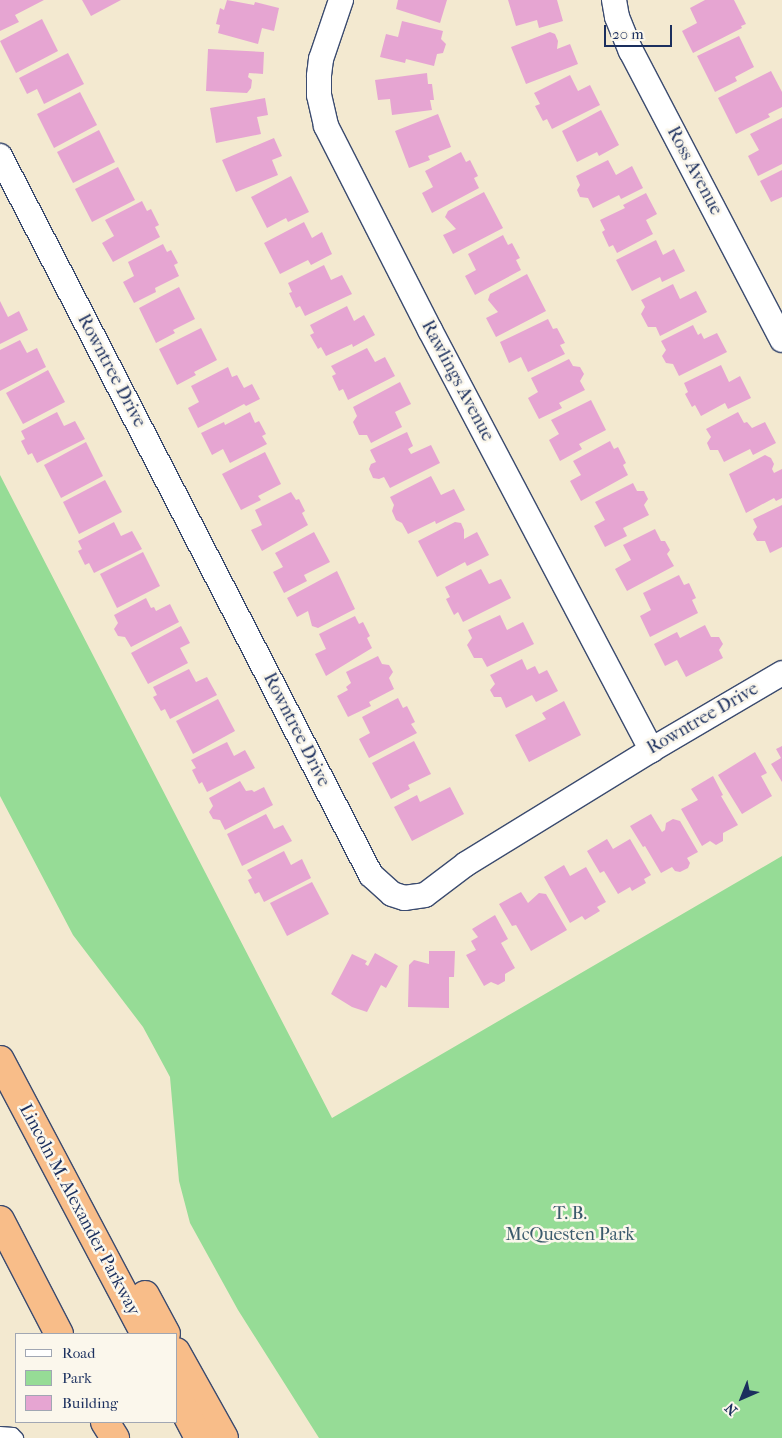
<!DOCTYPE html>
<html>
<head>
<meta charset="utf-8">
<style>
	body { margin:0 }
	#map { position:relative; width:782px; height:1438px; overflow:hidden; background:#f3e9d0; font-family:"IM FELL French Canon",serif }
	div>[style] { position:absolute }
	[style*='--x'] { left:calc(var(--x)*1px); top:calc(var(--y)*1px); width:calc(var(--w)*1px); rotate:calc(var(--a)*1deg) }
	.green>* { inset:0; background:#96dc96 }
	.building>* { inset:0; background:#e6a5d2 }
	.roads { filter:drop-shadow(1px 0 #3b4b6f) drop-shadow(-1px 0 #3b4b6f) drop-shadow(0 1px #3b4b6f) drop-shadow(0 -1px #3b4b6f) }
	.service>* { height:12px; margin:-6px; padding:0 6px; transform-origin:6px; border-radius:6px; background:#fff }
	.minor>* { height:24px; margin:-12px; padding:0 12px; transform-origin:12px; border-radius:12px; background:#fff }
	.motorway>* { height:28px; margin:-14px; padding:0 14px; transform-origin:14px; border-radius:14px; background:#f8bd89 }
	span { translate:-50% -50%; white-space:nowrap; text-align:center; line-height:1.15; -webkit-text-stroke:5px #fbf7ec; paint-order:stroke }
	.street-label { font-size:18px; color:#1b2f5e }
	.park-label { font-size:18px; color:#3a5a6c }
	.legend { position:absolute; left:15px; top:1333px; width:162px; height:90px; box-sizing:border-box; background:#fbf7ec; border:1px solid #a1a7b3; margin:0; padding:6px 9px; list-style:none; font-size:15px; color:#1b2f5e }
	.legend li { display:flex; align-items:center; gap:10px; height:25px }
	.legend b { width:25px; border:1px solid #a1a7b3 }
	.north { position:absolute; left:717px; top:1373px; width:50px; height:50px; -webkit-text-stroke:4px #fbf7ec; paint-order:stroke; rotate:224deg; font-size:14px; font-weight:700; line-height:20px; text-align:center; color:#1b2f5e }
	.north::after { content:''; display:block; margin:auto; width:18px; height:22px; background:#1b2f5e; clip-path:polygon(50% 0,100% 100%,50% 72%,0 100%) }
	.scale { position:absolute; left:604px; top:25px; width:68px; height:22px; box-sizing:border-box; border:2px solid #1b2f5e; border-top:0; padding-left:6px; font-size:15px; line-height:18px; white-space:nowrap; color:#1b2f5e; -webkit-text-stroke:4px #fbf7ec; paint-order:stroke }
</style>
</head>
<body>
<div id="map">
	<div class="green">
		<div style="clip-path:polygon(0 475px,332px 1118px,782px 856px,782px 1438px,319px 1438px,238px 1310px,190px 1223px,179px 1181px,170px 1077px,143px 1027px,73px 935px,0 796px)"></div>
	</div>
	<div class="building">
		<div style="clip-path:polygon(0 0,44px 0,15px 15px,19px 22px,0 31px)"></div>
		<div style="clip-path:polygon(82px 0,121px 0,91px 16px)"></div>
		<div style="clip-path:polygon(227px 0,254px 5px,255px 2px,279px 8px,274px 31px,262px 28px,258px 44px,218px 33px,220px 25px,216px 24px,220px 8px,224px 10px)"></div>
		<div style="clip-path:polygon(398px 0,447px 0,440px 23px,396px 9px)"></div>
		<div style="clip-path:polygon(508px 0,557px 0,563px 21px,539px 28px,537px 20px,516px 26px)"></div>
		<div style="clip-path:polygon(705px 0,734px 0,746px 24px,741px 26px,742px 28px,693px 53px,682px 31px,697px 23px,690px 8px)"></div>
		<div style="clip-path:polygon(42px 19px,58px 51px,16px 73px,0 41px)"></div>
		<div style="clip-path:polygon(402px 21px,443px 31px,441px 39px,446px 44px,443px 53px,437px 54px,434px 66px,406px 59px,405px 63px,380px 57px,386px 34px,398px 37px)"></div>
		<div style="clip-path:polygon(550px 32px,555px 34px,558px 41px,557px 49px,570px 44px,578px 64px,526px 84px,511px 47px)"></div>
		<div style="clip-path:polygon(739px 36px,754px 67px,735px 77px,737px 81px,715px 92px,697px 56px)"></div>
		<div style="clip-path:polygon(208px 49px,264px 52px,263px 74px,249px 73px,248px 77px,252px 80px,251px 88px,247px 93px,206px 91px)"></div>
		<div style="clip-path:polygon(68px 53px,84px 84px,44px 104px,37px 89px,27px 94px,19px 78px)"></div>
		<div style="clip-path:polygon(771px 71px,782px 92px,782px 107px,768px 114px,770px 117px,736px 134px,718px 98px)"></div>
		<div style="clip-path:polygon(427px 73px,428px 84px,432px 84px,434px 100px,430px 100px,432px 110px,392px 115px,390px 99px,378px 100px,375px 80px)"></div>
		<div style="clip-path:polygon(570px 75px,578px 91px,590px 85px,600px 105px,552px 129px,547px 119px,543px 121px,535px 106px,540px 104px,534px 93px)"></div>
		<div style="clip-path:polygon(80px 92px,97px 125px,54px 148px,37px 114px)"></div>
		<div style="clip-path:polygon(265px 98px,268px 115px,257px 117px,261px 134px,216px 143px,210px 108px)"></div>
		<div style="clip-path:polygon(601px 110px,619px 145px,599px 156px,597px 152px,577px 162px,562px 131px)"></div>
		<div style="clip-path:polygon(438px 114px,451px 147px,428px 156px,430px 160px,409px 168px,395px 131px)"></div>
		<div style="clip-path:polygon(782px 118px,782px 164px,758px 176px,748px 156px,759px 150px,750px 134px)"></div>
		<div style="clip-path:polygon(99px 130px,115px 162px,73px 183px,57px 152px)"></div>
		<div style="clip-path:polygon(274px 138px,282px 156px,272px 160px,278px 175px,236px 192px,222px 160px)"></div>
		<div style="clip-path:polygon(461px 152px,466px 162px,470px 160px,478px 176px,474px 178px,479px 188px,432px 213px,422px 193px,433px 187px,425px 171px)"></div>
		<div style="clip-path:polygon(608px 160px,616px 175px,632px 166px,643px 188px,621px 199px,619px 195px,593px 208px,588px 198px,580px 197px,577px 190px,580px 185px,576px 176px)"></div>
		<div style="clip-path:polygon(118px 167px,135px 200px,92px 222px,75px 189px)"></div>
		<div style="clip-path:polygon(782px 170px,782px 197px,771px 202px,760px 181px)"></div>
		<div style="clip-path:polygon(291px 176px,309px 212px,288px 222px,286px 218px,267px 228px,251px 197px)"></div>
		<div style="clip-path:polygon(484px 192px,503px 228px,453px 254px,443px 235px,456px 229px,445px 217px,448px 211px)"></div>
		<div style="clip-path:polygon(646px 193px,657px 214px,646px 220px,653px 234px,617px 253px,613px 245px,609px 247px,602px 232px,605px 230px,600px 220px,625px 208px,623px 205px)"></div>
		<div style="clip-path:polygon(142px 201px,147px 211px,151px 209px,159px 225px,155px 227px,160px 237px,113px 262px,102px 243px,114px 236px,105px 220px)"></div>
		<div style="clip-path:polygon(304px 222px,312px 238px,322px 232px,332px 254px,311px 265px,308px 260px,280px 274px,264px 243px)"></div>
		<div style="clip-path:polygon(503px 235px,508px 245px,512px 243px,520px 258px,516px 260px,521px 270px,475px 295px,465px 276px,476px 270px,468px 254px)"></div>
		<div style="clip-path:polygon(656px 240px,663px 255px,674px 249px,685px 271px,662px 282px,660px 277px,632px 291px,616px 260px)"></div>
		<div style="clip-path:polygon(163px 244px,167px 252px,171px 250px,178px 263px,174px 265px,179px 276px,155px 288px,156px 292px,134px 303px,123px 282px,134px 276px,128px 262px)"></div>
		<div style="clip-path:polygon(324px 265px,331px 280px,342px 275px,352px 294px,305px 316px,300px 306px,296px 308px,289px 293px,292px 292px,288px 283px)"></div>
		<div style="clip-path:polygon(527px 274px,546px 311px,496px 337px,486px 318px,498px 312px,488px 300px,490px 294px)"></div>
		<div style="clip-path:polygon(673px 284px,680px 299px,696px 291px,707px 312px,660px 336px,656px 327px,648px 327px,641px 314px,645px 307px,641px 300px)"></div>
		<div style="clip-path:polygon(179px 287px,195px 319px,173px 330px,175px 333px,156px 343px,139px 308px)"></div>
		<div style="clip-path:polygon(0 301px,8px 317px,19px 311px,28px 330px,0 344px)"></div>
		<div style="clip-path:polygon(347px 306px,354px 321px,364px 315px,375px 335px,353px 347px,352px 344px,326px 356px,321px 347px,318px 349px,310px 335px,314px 333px,310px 325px)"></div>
		<div style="clip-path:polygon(548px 319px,553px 329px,557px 328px,565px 343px,560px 345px,565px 354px,528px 372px,521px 357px,509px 363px,500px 342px)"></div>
		<div style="clip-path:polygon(693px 325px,698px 335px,701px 333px,704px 339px,717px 333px,727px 352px,679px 376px,673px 364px,666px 363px,662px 356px,666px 350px,661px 341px)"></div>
		<div style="clip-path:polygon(201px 328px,217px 360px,194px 372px,196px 375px,177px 385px,159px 349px)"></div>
		<div style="clip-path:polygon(20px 340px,27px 353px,37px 348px,46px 367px,0 391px,0 350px)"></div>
		<div style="clip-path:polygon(367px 348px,375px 362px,385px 357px,395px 376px,348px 400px,343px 389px,339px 391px,332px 376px,336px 374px,331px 366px)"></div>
		<div style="clip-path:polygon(569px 359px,573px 366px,580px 367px,584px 374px,580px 381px,585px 390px,559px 403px,562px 408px,539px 419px,528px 398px,538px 392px,531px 378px)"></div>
		<div style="clip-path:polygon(721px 365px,729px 382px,740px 376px,751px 398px,728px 409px,725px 403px,701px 416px,695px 405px,692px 407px,685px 394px,688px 392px,684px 383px)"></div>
		<div style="clip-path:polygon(228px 367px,232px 377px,237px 375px,244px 388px,252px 384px,260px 399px,246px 406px,244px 404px,198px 428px,188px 408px,199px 402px,191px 386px)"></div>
		<div style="clip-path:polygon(48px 370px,65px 402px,23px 424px,6px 393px)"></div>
		<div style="clip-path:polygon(400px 382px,411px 404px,395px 412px,402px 427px,371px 443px,367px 435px,359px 435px,353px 422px,357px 416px,353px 407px)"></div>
		<div style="clip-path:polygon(591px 400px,606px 430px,579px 444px,582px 449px,560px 461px,549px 440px,559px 434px,551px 420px)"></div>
		<div style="clip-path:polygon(57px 412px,64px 426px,75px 421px,85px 439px,37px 463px,32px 453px,28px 455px,21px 441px,25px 439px,21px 431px)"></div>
		<div style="clip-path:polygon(250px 412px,255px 423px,259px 421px,266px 434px,262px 436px,267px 444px,230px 463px,223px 449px,212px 455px,201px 433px,224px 422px,225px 425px)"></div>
		<div style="clip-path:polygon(738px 412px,744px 423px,747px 422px,752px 428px,765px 422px,776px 443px,753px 455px,750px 449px,724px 462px,718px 450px,710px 450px,707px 443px,711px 437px,706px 429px)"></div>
		<div style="clip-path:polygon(407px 432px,413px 446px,408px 449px,411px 454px,431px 445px,440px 463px,390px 488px,384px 477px,379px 479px,373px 478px,369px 469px,371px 464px,376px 462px,370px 450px)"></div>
		<div style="clip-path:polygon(610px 441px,614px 449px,618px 447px,626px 463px,623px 465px,628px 475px,581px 501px,570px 481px,581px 475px,573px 461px)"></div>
		<div style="clip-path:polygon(86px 442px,103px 476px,61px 498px,44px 465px)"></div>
		<div style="clip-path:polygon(265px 452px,281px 484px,258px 496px,261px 500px,241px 510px,222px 474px)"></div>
		<div style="clip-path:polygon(765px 455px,771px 458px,774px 464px,772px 469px,774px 473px,782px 469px,782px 498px,776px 501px,774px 498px,746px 513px,729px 474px)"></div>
		<div style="clip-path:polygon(431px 476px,441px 495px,454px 489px,465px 510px,436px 524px,435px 521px,408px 534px,402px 523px,396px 520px,392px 511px,394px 505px,390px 497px)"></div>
		<div style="clip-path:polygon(105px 480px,122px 512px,79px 534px,63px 502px)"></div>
		<div style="clip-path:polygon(633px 483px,637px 491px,644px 491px,648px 499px,644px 505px,649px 515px,623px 528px,627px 536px,605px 547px,594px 526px,605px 520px,595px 502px)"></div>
		<div style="clip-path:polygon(291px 492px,296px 500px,299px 499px,305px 511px,302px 513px,308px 525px,262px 551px,251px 530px,262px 525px,255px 510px)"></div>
		<div style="clip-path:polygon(782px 505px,782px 547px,770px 553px,765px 541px,757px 541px,753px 534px,757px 527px,753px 519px)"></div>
		<div style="clip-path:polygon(114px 522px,121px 536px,132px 531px,142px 549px,94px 573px,89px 563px,85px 565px,78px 551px,82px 549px,78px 541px)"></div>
		<div style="clip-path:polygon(455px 522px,461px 523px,464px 530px,464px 539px,477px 532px,489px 555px,467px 566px,465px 562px,437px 577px,418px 541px)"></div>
		<div style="clip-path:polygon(655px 529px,661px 541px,665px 541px,670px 550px,667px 554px,674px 566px,627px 591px,615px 569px,631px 560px,623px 545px)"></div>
		<div style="clip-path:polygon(314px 532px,330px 562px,304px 575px,307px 581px,284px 593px,273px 572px,283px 567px,275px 553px)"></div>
		<div style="clip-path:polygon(143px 552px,160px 586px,117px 608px,100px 574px)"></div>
		<div style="clip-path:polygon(481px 569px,489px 584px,501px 579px,511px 598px,463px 622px,458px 612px,454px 615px,446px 599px,450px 597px,445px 587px)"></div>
		<div style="clip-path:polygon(337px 571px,355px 609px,318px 628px,312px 626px,308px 611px,297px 617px,287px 598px)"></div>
		<div style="clip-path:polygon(679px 575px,684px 585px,689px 583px,696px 598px,692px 600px,698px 613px,650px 637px,640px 616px,651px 610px,643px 593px)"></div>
		<div style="clip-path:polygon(146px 598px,151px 608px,154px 607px,156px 611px,170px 604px,179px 622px,131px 647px,125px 637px,118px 636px,114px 629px,118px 623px,114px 615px)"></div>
		<div style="clip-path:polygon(500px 615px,507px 630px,523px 622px,534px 644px,487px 667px,482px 658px,474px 658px,467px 645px,472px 638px,468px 630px)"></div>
		<div style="clip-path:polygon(355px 616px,359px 624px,363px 622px,370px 636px,367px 638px,372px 648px,326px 676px,315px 654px,326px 649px,319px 634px)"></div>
		<div style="clip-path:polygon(705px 625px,711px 637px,719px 637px,723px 644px,719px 650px,723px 658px,686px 677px,677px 660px,665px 666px,654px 644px,677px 632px,680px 638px)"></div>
		<div style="clip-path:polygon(181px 626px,190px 643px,180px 648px,188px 663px,148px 684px,131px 653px)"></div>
		<div style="clip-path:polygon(378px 656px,382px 664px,389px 665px,393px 672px,389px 678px,394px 689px,369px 702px,371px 706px,348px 717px,337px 696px,348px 690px,346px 687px,351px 683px,346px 672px)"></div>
		<div style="clip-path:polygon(522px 659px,527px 670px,535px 666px,539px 674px,547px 670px,558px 691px,536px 702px,532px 695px,506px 708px,501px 697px,494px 697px,490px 690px,495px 684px,490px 675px)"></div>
		<div style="clip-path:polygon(189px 669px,196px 682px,207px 677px,217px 695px,170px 719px,165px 709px,161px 711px,153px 697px,157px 695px,153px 687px)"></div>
		<div style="clip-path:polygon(398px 698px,403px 708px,407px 706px,415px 722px,411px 724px,417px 733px,369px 758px,359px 739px,370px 733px,362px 717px)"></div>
		<div style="clip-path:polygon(218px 699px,235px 731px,193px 754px,176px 721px)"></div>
		<div style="clip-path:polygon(564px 701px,581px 735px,529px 762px,515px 735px,546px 719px,542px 713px)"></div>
		<div style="clip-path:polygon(414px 741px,431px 774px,408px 785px,410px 789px,391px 799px,372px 763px)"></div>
		<div style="clip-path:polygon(227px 742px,234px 756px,245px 750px,255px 768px,207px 792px,202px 782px,199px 784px,192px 770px,196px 768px,191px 760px)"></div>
		<div style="clip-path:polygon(782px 746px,782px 782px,771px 764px,781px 758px,776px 749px)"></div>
		<div style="clip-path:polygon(755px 752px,767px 773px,761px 776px,772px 796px,742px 814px,718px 775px)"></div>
		<div style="clip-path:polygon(713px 776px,723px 795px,721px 796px,738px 825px,723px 833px,723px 841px,716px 845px,710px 841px,702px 846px,681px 809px,698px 800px,691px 789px)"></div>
		<div style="clip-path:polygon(240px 781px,246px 791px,252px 790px,254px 792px,264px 787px,273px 805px,225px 830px,220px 820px,213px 819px,209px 812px,213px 806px,209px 798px)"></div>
		<div style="clip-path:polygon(450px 787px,464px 814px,412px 841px,394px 807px,417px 795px,420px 802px)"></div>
		<div style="clip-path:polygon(266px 814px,274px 829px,283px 825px,292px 841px,242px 866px,227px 834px)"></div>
		<div style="clip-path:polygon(651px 814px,662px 832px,665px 830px,666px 823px,673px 819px,680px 821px,698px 852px,687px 858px,690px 863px,688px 868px,680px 872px,675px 871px,672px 867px,661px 873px,645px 846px,643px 847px,630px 826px)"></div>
		<div style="clip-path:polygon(607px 839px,613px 849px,630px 839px,651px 875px,644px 879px,646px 883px,632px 891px,630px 887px,618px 894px,604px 871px,600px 873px,587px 851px)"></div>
		<div style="clip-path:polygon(284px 851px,291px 865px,302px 859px,311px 878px,264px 902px,259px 892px,255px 894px,248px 880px,252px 878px,247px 870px)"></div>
		<div style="clip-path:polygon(564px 865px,570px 876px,586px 867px,606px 902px,597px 907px,600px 911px,585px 920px,582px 916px,570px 923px,544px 877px)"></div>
		<div style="clip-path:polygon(312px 882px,329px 914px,287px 936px,270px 903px)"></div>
		<div style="clip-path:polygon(521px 892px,528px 903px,539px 893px,546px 894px,567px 930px,531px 951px,516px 925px,512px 926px,499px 904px)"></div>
		<div style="clip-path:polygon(495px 915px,508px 939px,501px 943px,515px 968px,505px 974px,505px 981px,498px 985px,491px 982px,484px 986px,466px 955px,476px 950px,471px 941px,478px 937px,472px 929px)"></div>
		<div style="clip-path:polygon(429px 951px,455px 951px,454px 977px,449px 977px,449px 1008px,408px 1007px,409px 965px,414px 960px,429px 964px)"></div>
		<div style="clip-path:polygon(375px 953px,398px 966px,386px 988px,381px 985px,367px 1012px,352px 1007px,331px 994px,352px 954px,367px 961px,365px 964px,368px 966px)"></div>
	</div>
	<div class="roads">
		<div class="service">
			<div style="--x:0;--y:1433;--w:13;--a:4"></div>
			<div style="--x:13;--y:1434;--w:6;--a:45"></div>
		</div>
		<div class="minor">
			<div style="--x:341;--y:0;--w:62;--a:108.7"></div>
			<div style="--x:321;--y:59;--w:17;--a:97"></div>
			<div style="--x:319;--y:76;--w:19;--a:90"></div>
			<div style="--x:319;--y:95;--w:32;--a:77"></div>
			<div style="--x:326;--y:126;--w:229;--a:63"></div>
			<div style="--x:430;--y:330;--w:475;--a:62.2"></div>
			<div style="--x:614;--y:0;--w:17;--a:80"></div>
			<div style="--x:617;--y:17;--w:37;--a:68"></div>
			<div style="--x:631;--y:51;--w:326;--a:62.4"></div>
			<div style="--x:0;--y:156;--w:809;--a:62.71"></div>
			<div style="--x:371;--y:875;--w:28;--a:42"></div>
			<div style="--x:392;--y:894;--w:13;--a:18"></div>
			<div style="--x:404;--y:898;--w:21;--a:-8"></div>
			<div style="--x:425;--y:895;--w:51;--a:-37.1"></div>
			<div style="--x:466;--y:864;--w:217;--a:-31.6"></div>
			<div style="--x:651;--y:750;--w:152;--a:-30.4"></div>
		</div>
		<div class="motorway">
			<div style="--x:0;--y:1060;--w:310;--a:62.1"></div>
			<div style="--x:0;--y:1220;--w:128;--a:62.6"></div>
			<div style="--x:145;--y:1295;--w:44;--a:61.7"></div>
			<div style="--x:176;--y:1352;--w:98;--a:60.8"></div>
			<div style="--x:176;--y:1394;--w:50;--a:62.4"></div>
			<div style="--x:105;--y:1422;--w:19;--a:58"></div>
		</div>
	</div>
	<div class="street-label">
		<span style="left:694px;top:171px;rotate:62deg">Ross Avenue</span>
		<span style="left:111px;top:371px;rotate:62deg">Rowntree Drive</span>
		<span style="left:457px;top:381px;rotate:62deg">Rawlings Avenue</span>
		<span style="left:703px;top:719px;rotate:-30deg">Rowntree Drive</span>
		<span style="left:296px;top:730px;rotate:63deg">Rowntree Drive</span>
		<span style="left:79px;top:1210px;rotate:62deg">Lincoln M. Alexander Parkway</span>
	</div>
	<div class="park-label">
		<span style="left:570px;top:1225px">T. B.<br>McQuesten Park</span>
	</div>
	<ul class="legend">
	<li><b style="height:6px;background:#fff"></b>Road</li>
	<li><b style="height:14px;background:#96dc96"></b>Park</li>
	<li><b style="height:14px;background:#e6a5d2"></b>Building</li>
	</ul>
	<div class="north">N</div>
	<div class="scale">20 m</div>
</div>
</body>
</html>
